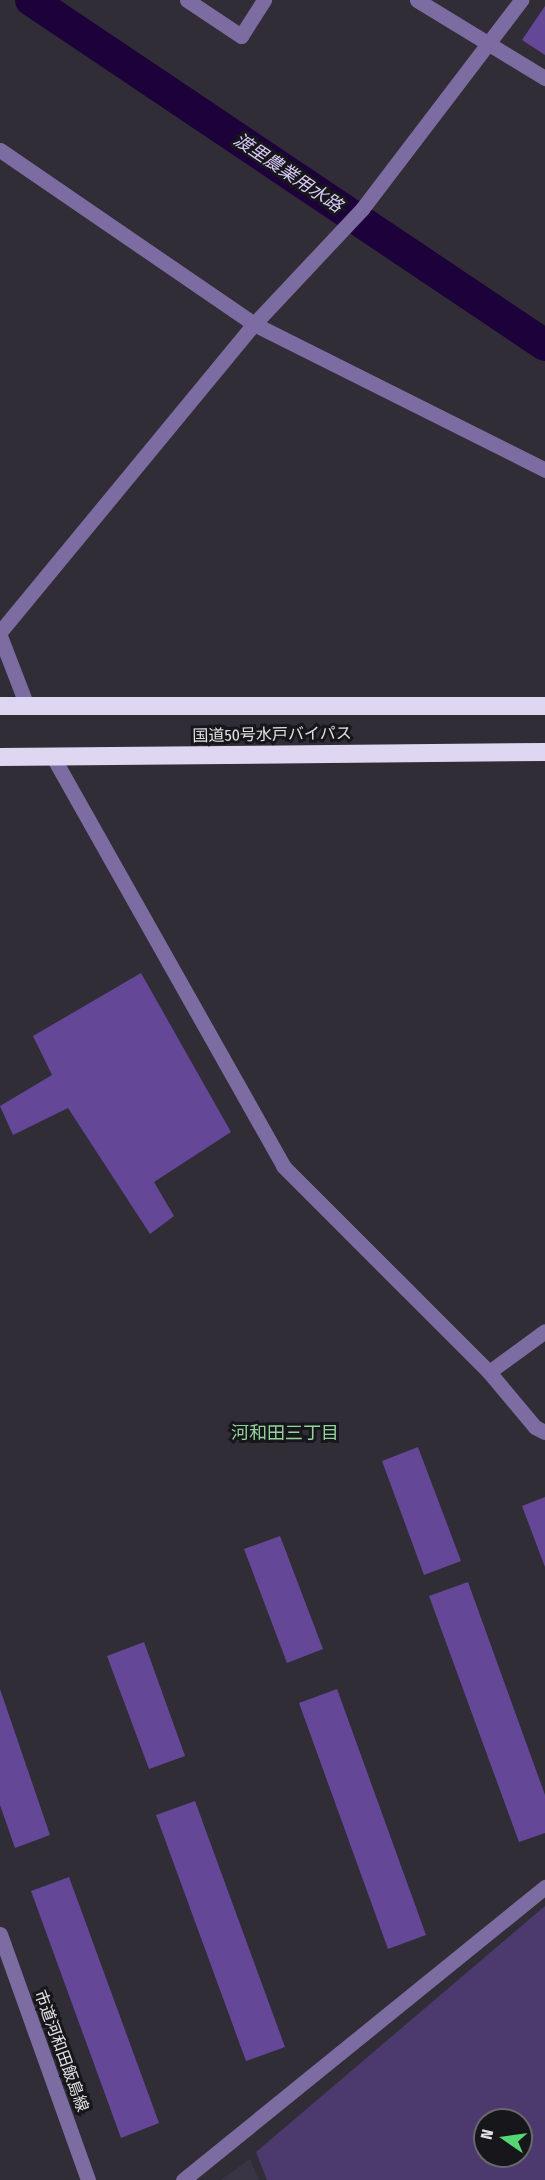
<!DOCTYPE html>
<html>
<head>
<meta charset="utf-8">
<style>
	body { margin:0 }
	#map { position:relative; width:545px; height:2180px; overflow:hidden; background:#302d37; font-family:"Fira Sans Condensed","Noto Sans JP",sans-serif }
	div>[style] { position:absolute }
	[style*='--x'] { left:calc(var(--x)*1px); top:calc(var(--y)*1px); width:calc(var(--w)*1px); rotate:calc(var(--a)*1deg) }
	.built>* { inset:0; background:#3a3545 }
	.green>* { inset:0; background:#4c3a6e }
	.canal>* { height:32px; margin:-16px; padding:0 16px; transform-origin:16px; border-radius:16px; background:#1c013a }
	.building>* { inset:0; background:#644797 }
	.minor>* { height:15px; margin:-7.5px; padding:0 7.5px; transform-origin:7.5px; border-radius:7.5px; background:#7d6ca2 }
	.highway>* { height:18px; margin:-9px; padding:0 9px; transform-origin:9px; border-radius:9px; background:#dfd7f2 }
	span { translate:-50% -50%; white-space:nowrap; text-align:center; line-height:1.15; -webkit-text-stroke:6px #17161b; paint-order:stroke }
	.street-label { font-size:16px; color:#e1e0e6 }
	.water-label { font-size:18px; color:#d7caf6; font-style:italic }
	.neighbourhood-label { font-size:18px; color:#93d39d }
	.north { position:absolute; left:473px; top:2108px; width:60px; height:60px; box-sizing:border-box; background:#17161b; border:2px solid #68676c; border-radius:50%; rotate:283deg; font-size:16px; font-weight:700; line-height:24px; text-align:center; color:#e1e0e6 }
	.north::after { content:''; display:block; margin:auto; width:21px; height:27px; background:#53d673; clip-path:polygon(50% 0,100% 100%,50% 72%,0 100%) }
</style>
</head>
<body>
<div id="map">
	<div class="built">
		<div style="clip-path:polygon(250px 2159px,259px 2180px,221px 2180px)"></div>
	</div>
	<div class="green">
		<div style="clip-path:polygon(evenodd,545px 1906px,545px 2180px,267px 2180px,256px 2152px,545px 1906px,485px 2120px,521px 2120px,521px 2156px,485px 2156px,485px 2120px)"></div>
	</div>
	<div class="canal">
		<div style="--x:31;--y:0;--w:619;--a:33.87"></div>
	</div>
	<div class="building">
		<div style="clip-path:polygon(545px 6px,545px 55px,522px 40px)"></div>
		<div style="clip-path:polygon(141px 973px,231px 1132px,154px 1182px,174px 1216px,150px 1234px,68px 1108px,13px 1135px,0 1106px,52px 1075px,33px 1036px)"></div>
		<div style="clip-path:polygon(418px 1447px,461px 1561px,424px 1575px,382px 1461px)"></div>
		<div style="clip-path:polygon(545px 1497px,545px 1567px,522px 1506px)"></div>
		<div style="clip-path:polygon(280px 1536px,323px 1649px,287px 1663px,244px 1549px)"></div>
		<div style="clip-path:polygon(468px 1582px,545px 1795px,545px 1833px,519px 1842px,429px 1596px)"></div>
		<div style="clip-path:polygon(144px 1642px,185px 1756px,149px 1769px,107px 1656px)"></div>
		<div style="clip-path:polygon(0 1689px,50px 1835px,15px 1848px,0 1805px)"></div>
		<div style="clip-path:polygon(337px 1689px,426px 1935px,388px 1949px,299px 1703px)"></div>
		<div style="clip-path:polygon(195px 1801px,285px 2047px,246px 2061px,156px 1815px)"></div>
		<div style="clip-path:polygon(69px 1877px,159px 2123px,121px 2138px,31px 1891px)"></div>
	</div>
	<div class="minor">
		<div style="--x:187;--y:0;--w:65;--a:33.7"></div>
		<div style="--x:241;--y:36;--w:43;--a:-57.4"></div>
		<div style="--x:417;--y:0;--w:150;--a:31.4"></div>
		<div style="--x:0;--y:150;--w:308;--a:34.4"></div>
		<div style="--x:254;--y:324;--w:326;--a:26.6"></div>
		<div style="--x:0;--y:632;--w:399;--a:-50.5"></div>
		<div style="--x:254;--y:324;--w:158;--a:-46.8"></div>
		<div style="--x:362;--y:209;--w:263;--a:-52.7"></div>
		<div style="--x:0;--y:636;--w:75;--a:68.9"></div>
		<div style="--x:53;--y:757;--w:469;--a:60.6"></div>
		<div style="--x:283;--y:1166;--w:291;--a:45"></div>
		<div style="--x:489;--y:1372;--w:72;--a:50.1"></div>
		<div style="--x:535;--y:1427;--w:11;--a:27"></div>
		<div style="--x:489;--y:1372;--w:69;--a:-36.2"></div>
		<div style="--x:0;--y:1934;--w:261;--a:70.3"></div>
		<div style="--x:183;--y:2180;--w:466;--a:-39"></div>
	</div>
	<div class="highway">
		<div style="--x:0;--y:706;--w:545;--a:0"></div>
		<div style="--x:0;--y:757;--w:545;--a:-0.53"></div>
	</div>
	<div class="street-label">
		<span style="left:272px;top:735px;rotate:-1deg">国道50号水戸バイパス</span>
		<span style="left:61px;top:2051px;rotate:70deg">市道河和田飯島線</span>
	</div>
	<div class="water-label">
		<span style="left:288px;top:173px;rotate:34deg">渡里農業用水路</span>
	</div>
	<div class="neighbourhood-label">
		<span style="left:285px;top:1433px">河和田三丁目</span>
	</div>
	<div class="north">N</div>
</div>
</body>
</html>
